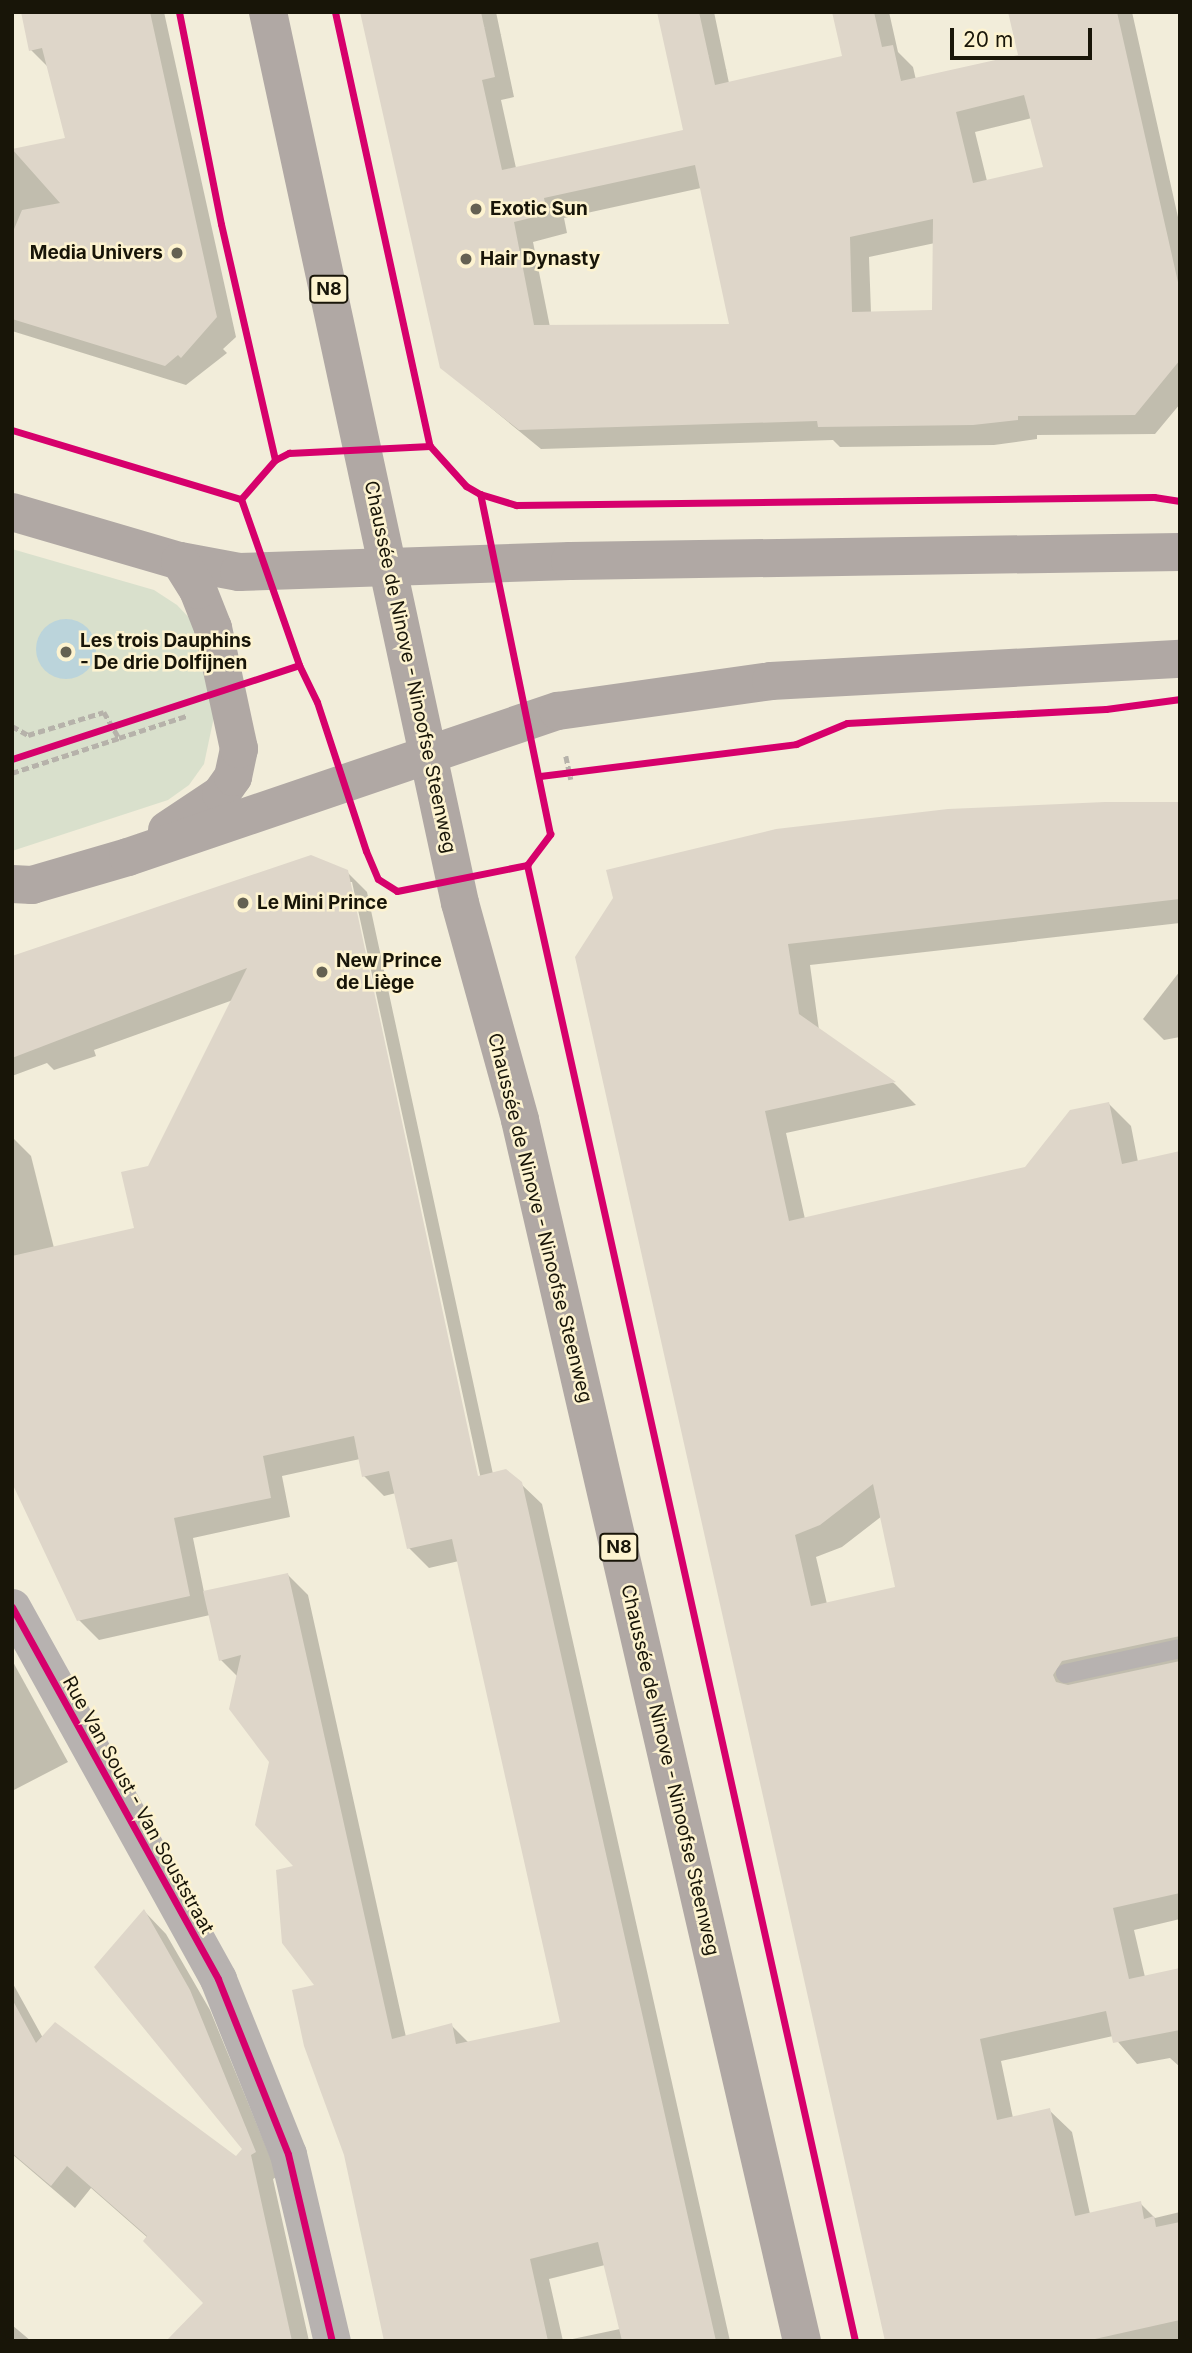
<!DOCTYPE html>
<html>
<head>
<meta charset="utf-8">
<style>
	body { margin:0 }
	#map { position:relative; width:1192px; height:2353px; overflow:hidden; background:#f2edda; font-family:Inter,sans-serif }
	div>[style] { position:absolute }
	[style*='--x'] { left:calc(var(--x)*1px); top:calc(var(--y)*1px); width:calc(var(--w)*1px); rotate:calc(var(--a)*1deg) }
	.green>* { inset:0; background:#d9e0cc }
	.water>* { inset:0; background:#bbd4db }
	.round { border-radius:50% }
	.shadow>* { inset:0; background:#0003 }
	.building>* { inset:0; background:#ded6c9 }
	.path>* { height:4.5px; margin-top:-2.25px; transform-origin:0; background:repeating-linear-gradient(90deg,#b6b2aa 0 7px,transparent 0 10.5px) }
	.service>* { height:19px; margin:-9.5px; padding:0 9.5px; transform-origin:9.5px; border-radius:9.5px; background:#b7b2b0 }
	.minor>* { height:37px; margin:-18.5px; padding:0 18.5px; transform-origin:18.5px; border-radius:18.5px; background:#b7b2b0 }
	.primary>* { height:38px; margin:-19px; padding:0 19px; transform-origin:19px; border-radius:19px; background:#b0a8a4 }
	.cycleway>* { height:7px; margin:-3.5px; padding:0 3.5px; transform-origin:3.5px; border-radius:3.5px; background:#d6006c }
	.dots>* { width:19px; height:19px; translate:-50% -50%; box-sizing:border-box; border:4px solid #fdf3d0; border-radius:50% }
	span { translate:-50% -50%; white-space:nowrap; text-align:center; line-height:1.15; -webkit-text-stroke:5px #fdf3d0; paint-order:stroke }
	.shield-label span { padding:2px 5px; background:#fdf3d0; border:2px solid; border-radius:5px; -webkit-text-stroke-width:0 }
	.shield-label { font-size:18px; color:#181508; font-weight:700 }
	.poi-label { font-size:19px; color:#181508; font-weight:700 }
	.left { translate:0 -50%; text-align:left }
	.right { translate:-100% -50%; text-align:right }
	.street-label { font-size:19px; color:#181508 }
	.frame { position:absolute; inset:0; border:14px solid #181508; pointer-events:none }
	.scale { position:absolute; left:950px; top:28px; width:142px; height:32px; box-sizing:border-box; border:4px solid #181508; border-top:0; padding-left:9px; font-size:21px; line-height:24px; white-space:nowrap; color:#181508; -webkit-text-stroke:5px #fdf3d0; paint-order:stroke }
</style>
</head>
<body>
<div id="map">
	<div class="green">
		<div style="clip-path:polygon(12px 549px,154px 590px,177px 605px,195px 624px,215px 712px,204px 764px,189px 785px,168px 800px,12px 851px)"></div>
	</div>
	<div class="water">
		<div class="round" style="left:36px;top:619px;width:60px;height:60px"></div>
	</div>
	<div class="shadow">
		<div style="clip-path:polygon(22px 12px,164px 12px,236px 337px,223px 349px,227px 353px,186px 385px,12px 331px,12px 151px,67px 139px,49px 68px,31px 50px)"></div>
		<div style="clip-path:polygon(evenodd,361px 12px,496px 12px,514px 97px,501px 100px,516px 168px,685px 131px,659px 12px,714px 12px,729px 83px,844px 58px,834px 12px,889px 12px,898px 52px,913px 67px,916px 80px,1020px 57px,1010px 12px,1132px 12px,1180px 226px,1180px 404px,1155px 434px,1037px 435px,1037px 439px,994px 445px,840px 447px,833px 440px,541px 449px,441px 367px,361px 12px,1032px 118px,1045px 168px,987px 181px,975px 132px,1032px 118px,361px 12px,701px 188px,731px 326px,550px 327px,533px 242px,567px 233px,564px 218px,701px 188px,361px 12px,935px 243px,934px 311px,871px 313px,869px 257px,935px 243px)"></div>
		<div style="clip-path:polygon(evenodd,1180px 804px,1180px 923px,810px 965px,819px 1030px,895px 1084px,916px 1105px,786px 1133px,805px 1219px,1026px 1168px,1109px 1104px,1131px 1126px,1138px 1162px,1180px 1153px,1180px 1919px,1134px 1930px,1145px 1977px,1180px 1970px,1180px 2067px,1170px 2058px,1137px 2064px,1113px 2036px,1001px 2061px,1013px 2118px,1049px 2110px,1072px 2132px,1090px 2214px,1140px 2203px,1155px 2218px,1180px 2212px,1180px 2341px,886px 2341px,576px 958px,1180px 804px,882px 1516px,897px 1588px,827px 1604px,816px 1557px,842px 1547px,882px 1516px)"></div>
		<div style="clip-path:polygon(evenodd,347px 872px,367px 892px,493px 1474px,521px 1484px,542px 1504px,730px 2341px,386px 2341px,297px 1867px,271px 1761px,238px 1677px,221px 1660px,210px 1615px,99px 1640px,79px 1620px,12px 1471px,12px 1137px,31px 1156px,54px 1248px,136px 1230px,149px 1167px,233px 1000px,94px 1050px,96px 1056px,54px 1070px,47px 1063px,12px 1076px,12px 959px,347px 872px,348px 882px,352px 882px,482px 1484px,478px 1485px,348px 882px,347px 872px,360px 1459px,364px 1476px,384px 1496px,396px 1493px,409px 1548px,429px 1568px,459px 1561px,562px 2023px,469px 2043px,451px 2025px,406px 2037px,308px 1595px,288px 1575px,204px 1592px,193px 1538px,290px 1517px,282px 1476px,360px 1459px,347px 872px,605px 2265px,620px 2329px,563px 2341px,549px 2279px,605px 2265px)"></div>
		<div style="clip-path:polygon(1180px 971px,1180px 1037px,1164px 1040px,1143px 1019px)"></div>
		<div style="clip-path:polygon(12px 1660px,68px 1762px,12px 1791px)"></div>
		<div style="clip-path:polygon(144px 1911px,166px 1934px,210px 2010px,278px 2176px,273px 2179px,309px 2341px,168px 2341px,205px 2303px,148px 2238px,91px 2188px,75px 2208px,12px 2154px,12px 1982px,43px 2038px,236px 2158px,244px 2149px)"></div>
		<div style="clip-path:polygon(12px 2325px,31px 2341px,12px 2341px)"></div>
	</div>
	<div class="building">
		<div style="clip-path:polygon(21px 12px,150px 12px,217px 317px,181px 358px,178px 355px,165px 366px,12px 319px,12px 234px,22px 210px,60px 203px,12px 149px,65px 138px,42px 48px,29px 51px)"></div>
		<div style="clip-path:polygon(evenodd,360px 12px,481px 12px,495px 77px,482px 80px,502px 170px,683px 130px,657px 12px,699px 12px,715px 85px,842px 56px,832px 12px,874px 12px,882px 47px,893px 45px,901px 81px,1018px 55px,1008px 12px,1117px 12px,1180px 291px,1180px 360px,1135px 415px,1018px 416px,1018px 420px,973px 425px,818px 427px,817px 421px,519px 430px,440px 368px,360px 12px,1024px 95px,1043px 167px,973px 183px,956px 112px,1024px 95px,360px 12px,695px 165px,729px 324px,534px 325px,514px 222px,547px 214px,544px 198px,695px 165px,360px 12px,933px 219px,932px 310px,852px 312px,850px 237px,933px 219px)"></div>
		<div style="clip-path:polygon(evenodd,1105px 802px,1180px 802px,1180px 899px,788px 944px,799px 1014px,896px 1082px,765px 1111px,789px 1221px,1025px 1167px,1070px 1110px,1109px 1102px,1122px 1164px,1180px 1151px,1180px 1636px,1062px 1661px,1053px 1675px,1056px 1682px,1068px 1685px,1180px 1661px,1180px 1893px,1113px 1908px,1129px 1979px,1180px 1968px,1180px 2030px,1113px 2043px,1106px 2011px,980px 2039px,997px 2120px,1050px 2108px,1075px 2216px,1141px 2201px,1144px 2219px,1154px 2216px,1156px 2227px,1180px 2222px,1180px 2320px,1086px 2341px,885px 2341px,575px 957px,613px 898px,606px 870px,776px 829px,948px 809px,1105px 802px,873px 1484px,895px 1587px,811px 1606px,795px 1535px,820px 1525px,873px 1484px)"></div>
		<div style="clip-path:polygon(311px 855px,348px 870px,478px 1476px,506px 1469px,522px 1482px,716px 2341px,622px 2341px,598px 2242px,530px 2259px,548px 2341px,384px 2341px,344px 2155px,304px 2046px,292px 1990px,314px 1985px,282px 1943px,276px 1870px,293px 1866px,255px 1825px,269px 1762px,229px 1709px,241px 1655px,219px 1661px,203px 1591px,288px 1573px,392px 2039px,452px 2023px,456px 2044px,560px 2022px,452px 1539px,407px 1549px,389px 1471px,362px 1477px,354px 1436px,263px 1456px,271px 1498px,174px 1518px,190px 1596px,77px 1621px,12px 1483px,12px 1256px,134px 1228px,121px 1172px,148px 1166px,247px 968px,12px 1058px,12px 956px)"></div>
		<div style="clip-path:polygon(144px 1909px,190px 1990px,256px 2152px,251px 2155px,292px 2341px,166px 2341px,203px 2303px,143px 2241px,147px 2236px,67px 2166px,51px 2186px,12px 2153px,12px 1999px,36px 2043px,55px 2022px,236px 2156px,242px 2149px,94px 1967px)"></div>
	</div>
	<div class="path">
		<div style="--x:12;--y:726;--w:18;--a:29"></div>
		<div style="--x:28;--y:735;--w:79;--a:-16.8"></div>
		<div style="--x:104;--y:712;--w:30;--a:60"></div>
		<div style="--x:119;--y:738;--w:71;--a:-18.2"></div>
		<div style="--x:566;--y:756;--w:24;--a:78"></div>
		<div style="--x:12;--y:773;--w:113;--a:-18.1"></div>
	</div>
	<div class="service">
		<div style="--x:1065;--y:1673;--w:118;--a:-12.3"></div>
	</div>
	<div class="minor">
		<div style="--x:12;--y:1607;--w:425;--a:61"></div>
		<div style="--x:218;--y:1979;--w:188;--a:68.2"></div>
		<div style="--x:288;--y:2154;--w:192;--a:76.8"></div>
	</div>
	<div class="primary">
		<div style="--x:268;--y:12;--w:911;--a:77.84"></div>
		<div style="--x:460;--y:903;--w:225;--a:74.5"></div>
		<div style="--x:520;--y:1120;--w:1253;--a:77"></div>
		<div style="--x:12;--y:512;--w:175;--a:16.3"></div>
		<div style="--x:180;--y:561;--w:60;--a:10.6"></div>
		<div style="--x:239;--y:572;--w:331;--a:-1.9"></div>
		<div style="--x:570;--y:561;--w:610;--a:-0.85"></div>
		<div style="--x:167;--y:830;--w:65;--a:-33.7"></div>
		<div style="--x:221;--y:794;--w:21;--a:-55"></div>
		<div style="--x:233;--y:777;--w:29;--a:-78"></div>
		<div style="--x:239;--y:749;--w:124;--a:-102.1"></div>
		<div style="--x:213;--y:628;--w:41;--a:-111.5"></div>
		<div style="--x:198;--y:590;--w:34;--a:-122"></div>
		<div style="--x:12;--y:884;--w:20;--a:3"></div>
		<div style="--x:32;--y:885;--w:100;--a:-16.3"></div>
		<div style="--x:128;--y:857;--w:454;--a:-18.8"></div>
		<div style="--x:558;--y:711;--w:215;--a:-8"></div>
		<div style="--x:771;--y:681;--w:410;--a:-3.1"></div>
	</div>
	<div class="cycleway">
		<div style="--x:179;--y:12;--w:216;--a:78.8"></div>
		<div style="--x:221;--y:224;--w:242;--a:77.1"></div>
		<div style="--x:335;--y:12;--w:444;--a:77.7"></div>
		<div style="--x:430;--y:446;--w:54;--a:48"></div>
		<div style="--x:466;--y:486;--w:16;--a:30"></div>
		<div style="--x:480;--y:494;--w:38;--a:17"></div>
		<div style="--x:516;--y:505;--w:638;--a:-0.72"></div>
		<div style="--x:1154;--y:497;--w:26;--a:9"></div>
		<div style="--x:12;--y:430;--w:239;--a:16.8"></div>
		<div style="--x:241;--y:499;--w:176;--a:70.7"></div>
		<div style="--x:299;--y:665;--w:41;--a:64.1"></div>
		<div style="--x:317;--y:702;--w:157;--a:71.8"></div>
		<div style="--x:366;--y:851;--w:30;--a:67"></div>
		<div style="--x:378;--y:879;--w:22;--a:32"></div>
		<div style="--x:397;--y:891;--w:133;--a:-11.3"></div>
		<div style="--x:527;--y:865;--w:39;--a:-53"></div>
		<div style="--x:550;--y:834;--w:347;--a:-101.6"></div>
		<div style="--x:241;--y:499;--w:52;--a:-48.9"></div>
		<div style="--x:275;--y:460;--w:16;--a:-27"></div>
		<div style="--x:289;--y:453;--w:141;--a:-2.8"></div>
		<div style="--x:12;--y:759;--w:302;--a:-18.1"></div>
		<div style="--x:540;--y:776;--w:258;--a:-7.1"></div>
		<div style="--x:796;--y:744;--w:55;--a:-22.4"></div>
		<div style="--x:847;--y:723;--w:259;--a:-3.1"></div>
		<div style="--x:1106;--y:709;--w:75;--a:-7.7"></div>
		<div style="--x:527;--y:865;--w:1512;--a:77.47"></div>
		<div style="--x:12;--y:1607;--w:425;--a:61"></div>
		<div style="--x:218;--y:1979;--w:188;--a:68.2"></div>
		<div style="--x:288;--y:2154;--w:192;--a:76.8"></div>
	</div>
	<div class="dots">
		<div style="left:476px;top:209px;background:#646152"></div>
		<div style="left:177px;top:253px;background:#646152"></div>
		<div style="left:466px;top:259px;background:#646152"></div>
		<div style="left:66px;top:652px;background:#646152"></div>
		<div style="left:243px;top:903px;background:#646152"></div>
		<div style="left:322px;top:972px;background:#646152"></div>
	</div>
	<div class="shield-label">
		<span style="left:329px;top:289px">N8</span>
		<span style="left:619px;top:1547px">N8</span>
	</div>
	<div class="poi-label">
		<span class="left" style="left:490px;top:209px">Exotic Sun</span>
		<span class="right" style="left:163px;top:253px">Media Univers</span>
		<span class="left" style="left:480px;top:259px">Hair Dynasty</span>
		<span class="left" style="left:80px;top:652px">Les trois Dauphins<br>- De drie Dolfijnen</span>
		<span class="left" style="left:257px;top:903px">Le Mini Prince</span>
		<span class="left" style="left:336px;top:972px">New Prince<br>de Liège</span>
	</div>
	<div class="street-label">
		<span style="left:410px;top:667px;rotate:78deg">Chaussée de Ninove - Ninoofse Steenweg</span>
		<span style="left:540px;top:1218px;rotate:76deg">Chaussée de Ninove - Ninoofse Steenweg</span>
		<span style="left:670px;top:1770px;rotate:77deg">Chaussée de Ninove - Ninoofse Steenweg</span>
		<span style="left:138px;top:1805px;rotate:61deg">Rue Van Soust - Van Souststraat</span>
	</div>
	<div class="frame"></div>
	<div class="scale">20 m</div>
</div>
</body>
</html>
